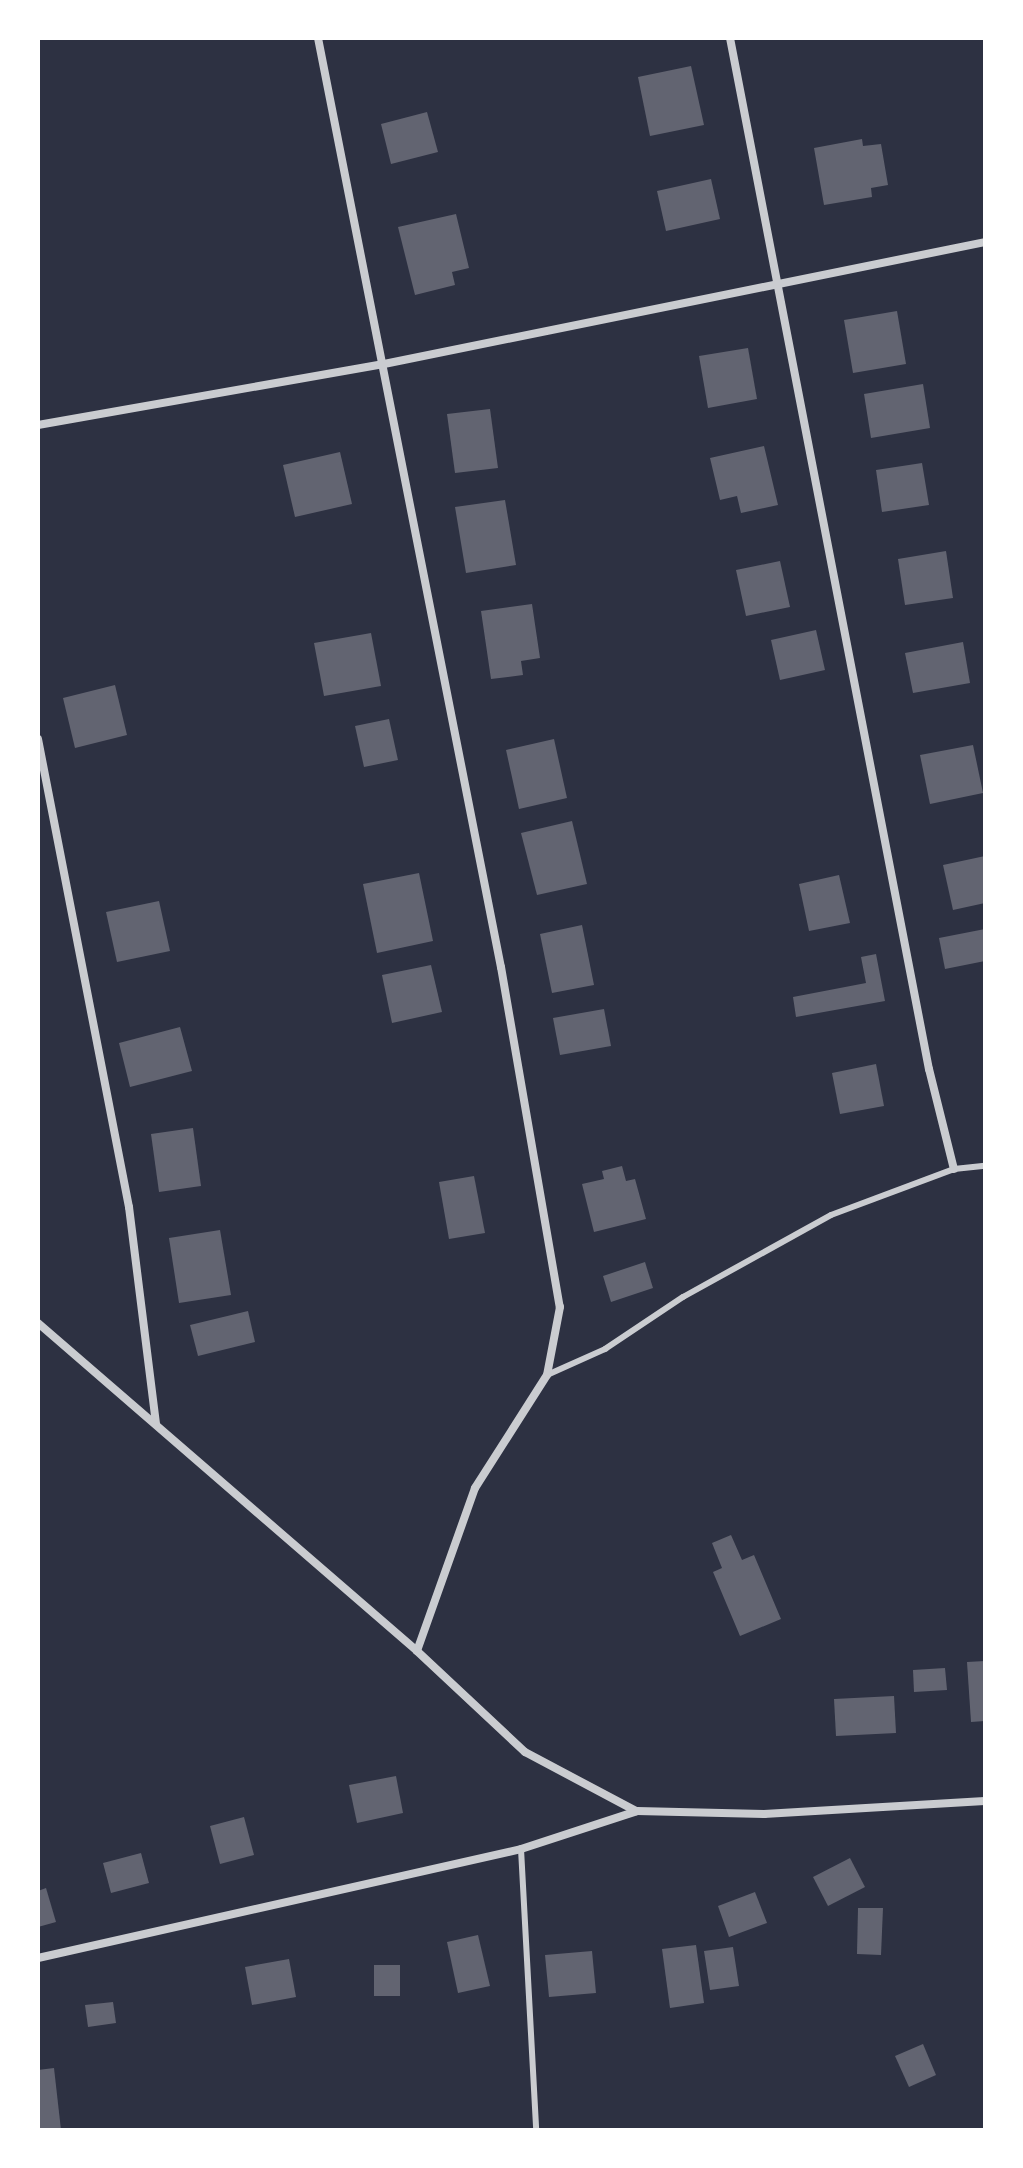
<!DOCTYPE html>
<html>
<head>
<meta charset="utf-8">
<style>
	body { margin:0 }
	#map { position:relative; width:1023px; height:2168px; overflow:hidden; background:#2d3142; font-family:Arial,sans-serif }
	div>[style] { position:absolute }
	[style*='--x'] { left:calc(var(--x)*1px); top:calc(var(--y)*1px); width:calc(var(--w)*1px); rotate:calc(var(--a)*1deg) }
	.building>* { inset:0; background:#626471 }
	.service>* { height:6px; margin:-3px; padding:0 3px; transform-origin:3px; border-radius:3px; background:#caccd0 }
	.minor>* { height:8px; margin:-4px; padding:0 4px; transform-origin:4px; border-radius:4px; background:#caccd0 }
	span { translate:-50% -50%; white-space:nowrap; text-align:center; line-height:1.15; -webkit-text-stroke:6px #fff; paint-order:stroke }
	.frame { position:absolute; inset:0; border:40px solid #fff; pointer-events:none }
</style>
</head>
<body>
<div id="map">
	<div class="building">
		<div style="clip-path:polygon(691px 66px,704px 125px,650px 136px,638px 77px)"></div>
		<div style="clip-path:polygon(427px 112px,438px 152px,391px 164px,381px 124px)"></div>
		<div style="clip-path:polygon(862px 139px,863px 146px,881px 144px,888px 185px,871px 188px,872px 197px,824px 205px,814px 148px)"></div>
		<div style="clip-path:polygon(711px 179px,720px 219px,666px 231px,657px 191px)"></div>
		<div style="clip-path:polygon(456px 214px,469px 268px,452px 272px,455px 285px,415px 295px,398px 227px)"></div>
		<div style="clip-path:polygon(897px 311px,906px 364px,853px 373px,844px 320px)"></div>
		<div style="clip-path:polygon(748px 348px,757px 399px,708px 408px,699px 356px)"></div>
		<div style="clip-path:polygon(923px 384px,930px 428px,871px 438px,864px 394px)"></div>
		<div style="clip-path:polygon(490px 409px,498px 468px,455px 473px,447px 414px)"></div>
		<div style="clip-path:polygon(764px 446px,778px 505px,741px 513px,737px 496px,720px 500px,710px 458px)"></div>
		<div style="clip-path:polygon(340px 452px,352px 504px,295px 517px,283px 465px)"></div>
		<div style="clip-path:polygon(922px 463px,929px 505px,882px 512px,876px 470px)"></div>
		<div style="clip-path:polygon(505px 500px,516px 565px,466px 573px,455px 507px)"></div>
		<div style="clip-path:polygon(946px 551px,953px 598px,905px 605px,898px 559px)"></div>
		<div style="clip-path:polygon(780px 561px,790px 607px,746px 616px,736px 570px)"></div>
		<div style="clip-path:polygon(532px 604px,540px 658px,521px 661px,523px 675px,491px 679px,481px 611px)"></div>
		<div style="clip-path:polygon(816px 630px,825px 670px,780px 680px,771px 640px)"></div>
		<div style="clip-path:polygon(371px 633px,381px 686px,324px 696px,314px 643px)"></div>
		<div style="clip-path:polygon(963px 642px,970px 683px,913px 693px,905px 653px)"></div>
		<div style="clip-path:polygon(115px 685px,127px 735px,75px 748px,63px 698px)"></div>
		<div style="clip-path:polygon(389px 719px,398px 760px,364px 767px,355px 726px)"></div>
		<div style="clip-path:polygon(554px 739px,567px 798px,519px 809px,506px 750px)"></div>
		<div style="clip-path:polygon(973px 745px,983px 793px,930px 804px,920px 755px)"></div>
		<div style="clip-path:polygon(572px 821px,587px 884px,537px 895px,521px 833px)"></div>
		<div style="clip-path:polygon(985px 856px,985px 903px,953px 910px,943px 865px)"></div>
		<div style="clip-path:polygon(419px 873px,433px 941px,377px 953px,363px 884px)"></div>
		<div style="clip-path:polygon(839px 875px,850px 923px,809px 931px,799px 884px)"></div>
		<div style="clip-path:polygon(159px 901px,170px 951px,117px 962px,106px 912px)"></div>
		<div style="clip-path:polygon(582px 925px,594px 985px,552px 993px,540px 934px)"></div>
		<div style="clip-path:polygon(985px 929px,985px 961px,945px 969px,939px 938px)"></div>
		<div style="clip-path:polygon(876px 954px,885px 1001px,796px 1017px,793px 997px,866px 983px,861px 957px)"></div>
		<div style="clip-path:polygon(431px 965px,442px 1012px,392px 1023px,382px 975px)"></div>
		<div style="clip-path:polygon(604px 1009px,611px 1046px,560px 1055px,553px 1018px)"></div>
		<div style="clip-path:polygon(180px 1027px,192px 1071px,130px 1087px,119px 1043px)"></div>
		<div style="clip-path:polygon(876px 1064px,884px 1106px,840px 1114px,832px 1073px)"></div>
		<div style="clip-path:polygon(193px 1128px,201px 1186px,159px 1192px,151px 1134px)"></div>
		<div style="clip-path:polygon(622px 1166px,626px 1181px,635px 1179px,646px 1219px,594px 1232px,582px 1184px,604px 1179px,602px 1171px)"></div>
		<div style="clip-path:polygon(474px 1176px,485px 1233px,449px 1239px,439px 1182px)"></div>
		<div style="clip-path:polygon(220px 1230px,231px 1295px,179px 1303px,169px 1238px)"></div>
		<div style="clip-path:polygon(645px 1262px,653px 1288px,611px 1302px,603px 1276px)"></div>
		<div style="clip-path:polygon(248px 1311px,255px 1342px,198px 1356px,190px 1325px)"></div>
		<div style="clip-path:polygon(731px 1535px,742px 1560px,754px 1555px,781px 1619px,740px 1636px,713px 1572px,722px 1568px,712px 1543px)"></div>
		<div style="clip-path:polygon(985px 1661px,985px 1721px,971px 1722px,967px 1662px)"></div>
		<div style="clip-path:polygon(945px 1668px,947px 1690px,914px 1692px,913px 1670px)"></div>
		<div style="clip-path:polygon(894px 1696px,896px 1733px,836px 1736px,834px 1699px)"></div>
		<div style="clip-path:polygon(396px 1776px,403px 1813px,357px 1823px,349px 1785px)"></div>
		<div style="clip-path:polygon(244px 1817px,254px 1855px,220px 1864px,210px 1826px)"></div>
		<div style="clip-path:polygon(141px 1853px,149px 1883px,111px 1893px,103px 1863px)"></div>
		<div style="clip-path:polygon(850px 1858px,865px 1887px,828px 1906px,813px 1877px)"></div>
		<div style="clip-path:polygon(46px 1888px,56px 1922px,38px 1927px,38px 1891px)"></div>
		<div style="clip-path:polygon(755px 1892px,767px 1923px,729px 1937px,718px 1906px)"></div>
		<div style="clip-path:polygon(858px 1908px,883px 1908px,881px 1955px,857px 1954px)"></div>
		<div style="clip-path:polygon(478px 1935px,490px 1986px,458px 1993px,447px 1942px)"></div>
		<div style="clip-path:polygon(696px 1945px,704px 2003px,670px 2008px,662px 1949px)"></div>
		<div style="clip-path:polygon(733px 1947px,739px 1986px,710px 1990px,704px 1951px)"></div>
		<div style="clip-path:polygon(592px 1951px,596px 1993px,549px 1997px,545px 1955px)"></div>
		<div style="clip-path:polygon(289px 1959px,296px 1997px,252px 2005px,245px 1967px)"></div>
		<div style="clip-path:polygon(374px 1965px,400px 1965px,400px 1996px,374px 1996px)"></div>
		<div style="clip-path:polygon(113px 2002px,116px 2023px,88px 2027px,85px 2005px)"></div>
		<div style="clip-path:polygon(923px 2044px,936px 2075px,909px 2087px,895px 2056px)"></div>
		<div style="clip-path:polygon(54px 2068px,61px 2130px,38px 2130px,38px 2070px)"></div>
	</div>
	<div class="service">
		<div style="--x:547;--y:1375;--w:64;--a:-24.1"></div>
		<div style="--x:605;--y:1349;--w:94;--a:-33.7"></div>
		<div style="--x:683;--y:1297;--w:169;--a:-29"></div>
		<div style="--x:831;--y:1215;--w:131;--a:-20.5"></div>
		<div style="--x:954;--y:1169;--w:31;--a:-6"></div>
		<div style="--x:521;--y:1849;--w:281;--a:86.9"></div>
	</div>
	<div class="minor">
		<div style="--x:318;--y:38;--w:947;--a:78.86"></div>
		<div style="--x:501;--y:967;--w:345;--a:80.2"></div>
		<div style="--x:560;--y:1307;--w:69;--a:100.8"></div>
		<div style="--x:547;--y:1375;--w:134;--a:122.5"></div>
		<div style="--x:475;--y:1488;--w:173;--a:109.6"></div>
		<div style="--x:730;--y:38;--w:1050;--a:79.08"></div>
		<div style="--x:929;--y:1069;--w:103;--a:76"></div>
		<div style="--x:38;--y:425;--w:351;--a:-10"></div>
		<div style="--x:384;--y:364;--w:613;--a:-11.47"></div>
		<div style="--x:38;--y:739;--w:477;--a:79"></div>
		<div style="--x:129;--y:1207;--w:219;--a:82.9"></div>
		<div style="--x:38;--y:1323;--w:501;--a:40.87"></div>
		<div style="--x:417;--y:1651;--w:148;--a:43.1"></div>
		<div style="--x:525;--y:1752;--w:126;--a:28"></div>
		<div style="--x:38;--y:1958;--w:495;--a:-12.7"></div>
		<div style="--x:521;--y:1849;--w:122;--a:-18.1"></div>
		<div style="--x:637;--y:1811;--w:127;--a:1.4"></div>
		<div style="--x:764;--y:1814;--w:221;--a:-3.4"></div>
	</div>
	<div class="frame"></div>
</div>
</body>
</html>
